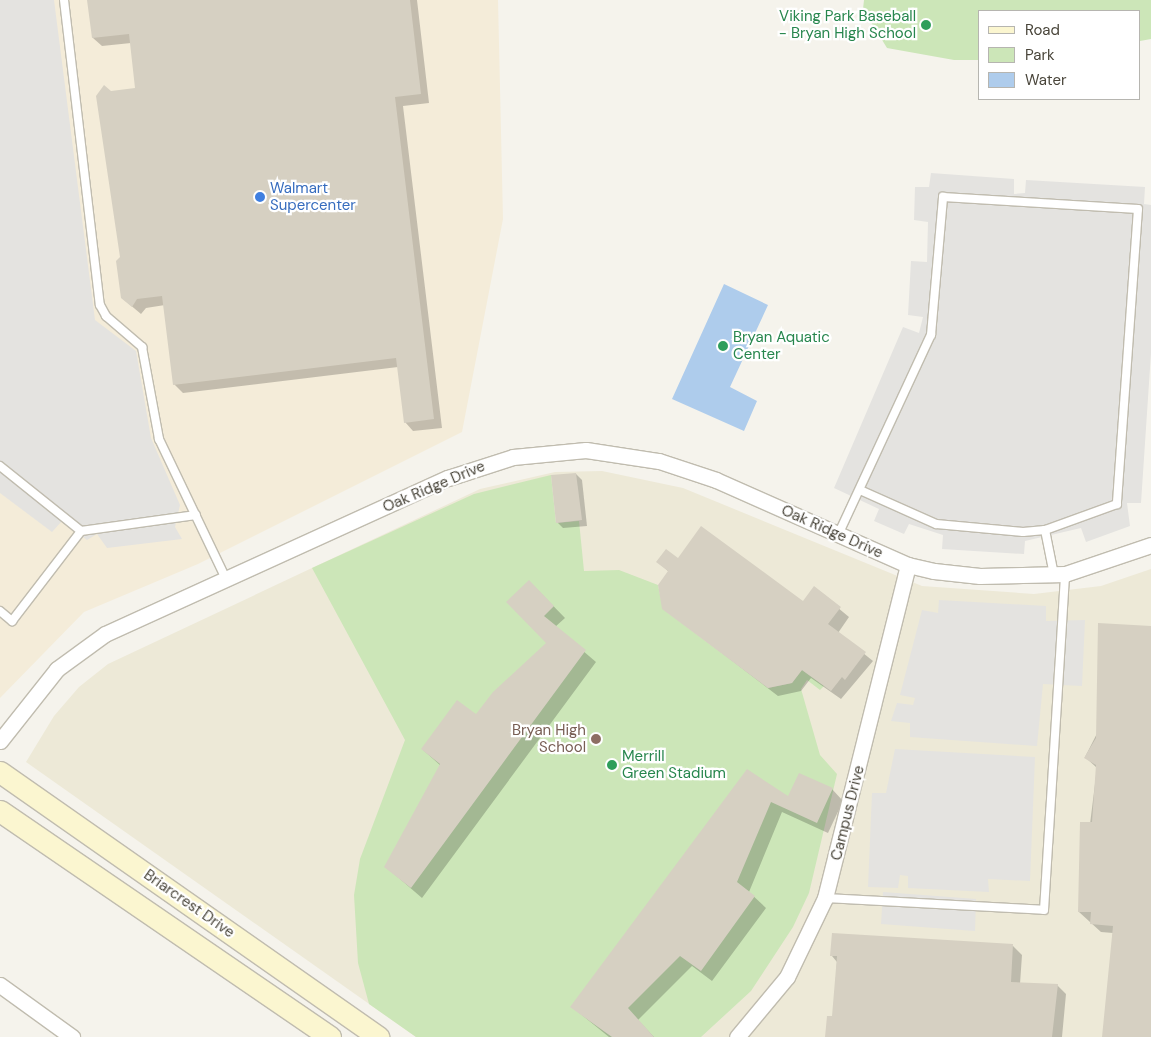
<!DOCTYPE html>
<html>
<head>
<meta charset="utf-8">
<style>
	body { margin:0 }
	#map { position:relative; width:1151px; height:1037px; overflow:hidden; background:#f5f3ec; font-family:"DM Sans",sans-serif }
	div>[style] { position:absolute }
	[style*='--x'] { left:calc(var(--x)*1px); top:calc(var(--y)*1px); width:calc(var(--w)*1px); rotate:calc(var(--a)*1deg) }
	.commercial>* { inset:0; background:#f4ecd9 }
	.education>* { inset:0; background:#ede9d7 }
	.green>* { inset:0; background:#cce6b8 }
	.parking>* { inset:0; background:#e4e3e0 }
	.water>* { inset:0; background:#aeccec }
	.shadow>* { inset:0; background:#0003 }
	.building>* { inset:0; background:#d6d0c2 }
	.roads { filter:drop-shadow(1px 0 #c0bcaf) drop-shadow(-1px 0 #c0bcaf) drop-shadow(0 1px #c0bcaf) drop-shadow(0 -1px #c0bcaf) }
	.lane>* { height:8px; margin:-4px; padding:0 4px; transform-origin:4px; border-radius:4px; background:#fff }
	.street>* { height:15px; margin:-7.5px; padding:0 7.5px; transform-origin:7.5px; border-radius:7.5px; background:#fff }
	.secondary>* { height:21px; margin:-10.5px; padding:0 10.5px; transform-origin:10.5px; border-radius:10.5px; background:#fbf6d0 }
	.dots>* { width:14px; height:14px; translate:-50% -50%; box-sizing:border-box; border:2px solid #fff; border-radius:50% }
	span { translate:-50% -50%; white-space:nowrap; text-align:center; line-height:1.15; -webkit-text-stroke:4.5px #fff; paint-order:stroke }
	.leisure-label { font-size:15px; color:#27864d }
	.right { translate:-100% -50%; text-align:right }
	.left { translate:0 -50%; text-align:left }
	.shop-label { font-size:15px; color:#366cbe }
	.street-label { font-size:15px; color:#49453a }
	.education-label { font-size:15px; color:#785e54 }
	.legend { position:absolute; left:978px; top:10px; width:162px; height:90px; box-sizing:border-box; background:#fff; border:1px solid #b6b5b0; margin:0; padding:6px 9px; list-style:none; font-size:15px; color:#49453a }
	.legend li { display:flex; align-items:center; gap:10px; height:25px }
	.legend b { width:25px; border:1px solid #b6b5b0 }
</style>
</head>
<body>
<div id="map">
	<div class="commercial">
		<div style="clip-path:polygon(0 0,498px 0,503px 219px,462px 432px,198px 564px,84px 612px,0 698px)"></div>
	</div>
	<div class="education">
		<div style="clip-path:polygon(602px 471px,683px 488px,922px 586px,1034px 594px,1101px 586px,1151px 569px,1151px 1037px,416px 1037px,26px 762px,54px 716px,79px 687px,108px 664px,480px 489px,555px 472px)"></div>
	</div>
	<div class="green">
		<div style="clip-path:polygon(864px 0,1151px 0,1151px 39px,1140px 41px,1140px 11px,980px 11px,980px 60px,954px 60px,887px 48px,863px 9px)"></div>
		<div style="clip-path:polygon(551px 475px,556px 523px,579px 521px,584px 571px,619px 570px,658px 585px,663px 609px,768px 688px,792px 683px,802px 670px,824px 686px,820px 690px,807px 680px,801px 689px,820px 755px,837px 774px,809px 893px,793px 927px,751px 991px,701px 1037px,416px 1037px,369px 1004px,358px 963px,354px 895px,360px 859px,405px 740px,312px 568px,474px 494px)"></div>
	</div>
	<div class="parking">
		<div style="clip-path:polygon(0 0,54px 0,95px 320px,136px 351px,151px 438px,180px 505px,175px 527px,182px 539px,107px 548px,97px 534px,87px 540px,62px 521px,52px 532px,0 493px)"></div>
		<div style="clip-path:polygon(931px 173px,1014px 179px,1014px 194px,1025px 193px,1026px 180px,1145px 187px,1144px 204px,1151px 205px,1151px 353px,1141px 503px,1127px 503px,1130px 526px,1086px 542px,1081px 528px,1025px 541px,1024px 554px,942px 549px,943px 535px,909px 524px,904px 534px,874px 521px,879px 509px,834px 488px,903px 327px,919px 333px,923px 317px,908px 315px,911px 261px,927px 262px,928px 222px,914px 220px,915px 187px,929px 187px)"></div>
		<div style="clip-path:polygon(939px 600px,1046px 606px,1046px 621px,1085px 620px,1082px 686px,1043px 684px,1037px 746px,910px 737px,910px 723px,891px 721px,897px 703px,913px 705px,915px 698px,900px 695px,922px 610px,938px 613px)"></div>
		<div style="clip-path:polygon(895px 749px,1035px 757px,1030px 881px,988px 879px,989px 892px,908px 888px,908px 876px,900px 875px,898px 888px,868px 887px,872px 793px,886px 793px)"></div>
		<div style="clip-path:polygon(883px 892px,976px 899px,975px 931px,881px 924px)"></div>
	</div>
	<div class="water">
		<div style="clip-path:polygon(724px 284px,768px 305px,730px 387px,757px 401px,744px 431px,672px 399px)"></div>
	</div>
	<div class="shadow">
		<div style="clip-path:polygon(88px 0,417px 0,429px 103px,403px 106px,442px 428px,413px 431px,405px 422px,398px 367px,183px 393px,174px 384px,165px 305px,146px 308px,141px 314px,122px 298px,121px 257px,137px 90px,131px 43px,102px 46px,93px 38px)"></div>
		<div style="clip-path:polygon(576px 474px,582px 480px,587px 526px,563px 528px,557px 522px)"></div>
		<div style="clip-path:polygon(678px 559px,803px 603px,814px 588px,849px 617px,838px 633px,873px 661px,841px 699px,811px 678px,801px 691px,778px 696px,664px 609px,669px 572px,658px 562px)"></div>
		<div style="clip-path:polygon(529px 581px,565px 618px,555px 627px,596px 662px,422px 898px,386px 867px,441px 766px,422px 749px,477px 716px,548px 643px)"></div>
		<div style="clip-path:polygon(1151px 627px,1151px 1037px,1104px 1037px,1113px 933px,1101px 932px,1079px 912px,1097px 768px,1085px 757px)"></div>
		<div style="clip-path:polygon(747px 771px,789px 798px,832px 789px,843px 801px,828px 833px,782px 812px,749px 892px,766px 908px,712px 981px,692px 966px,638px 1020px,654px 1037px,609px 1037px,572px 1007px)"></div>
		<div style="clip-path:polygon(1013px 946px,1022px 955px,1020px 984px,1057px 985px,1066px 994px,1062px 1037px,826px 1037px,833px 1018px,837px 962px,832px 956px)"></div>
	</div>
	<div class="building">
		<div style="clip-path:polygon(87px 0,410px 0,421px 94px,395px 97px,434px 419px,404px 423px,396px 358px,173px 385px,162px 296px,137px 299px,132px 307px,121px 298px,116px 261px,120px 257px,96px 96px,104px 85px,111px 91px,135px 88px,129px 34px,92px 38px)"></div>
		<div style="clip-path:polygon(576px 473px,582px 520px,556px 523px,551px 475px)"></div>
		<div style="clip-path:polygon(701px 526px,803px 601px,814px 586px,841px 607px,828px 624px,866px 652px,845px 680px,842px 677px,831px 691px,802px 670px,792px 683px,768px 688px,662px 609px,658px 585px,668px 571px,656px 562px,666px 549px,678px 558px)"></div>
		<div style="clip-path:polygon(529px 580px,554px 606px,544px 616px,586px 650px,411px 888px,384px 867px,440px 764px,421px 749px,457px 700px,476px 714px,493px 692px,546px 643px,506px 602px)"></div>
		<div style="clip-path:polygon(1098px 623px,1151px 626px,1151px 1037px,1102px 1037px,1113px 926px,1090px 924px,1091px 912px,1078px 912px,1080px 822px,1092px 822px,1096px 765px,1084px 758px,1096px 738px)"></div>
		<div style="clip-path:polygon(747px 769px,788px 796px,799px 773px,833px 788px,817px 823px,771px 802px,737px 882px,755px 896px,701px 971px,680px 956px,628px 1008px,654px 1037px,612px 1037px,570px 1007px)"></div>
		<div style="clip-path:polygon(832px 933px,1013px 944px,1011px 982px,1058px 984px,1052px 1037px,825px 1037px,827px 1016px,832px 1016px,837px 956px,830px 956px)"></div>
	</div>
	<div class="roads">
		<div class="lane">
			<div style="--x:64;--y:0;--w:307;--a:83.3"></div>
			<div style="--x:100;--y:305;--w:13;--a:61"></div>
			<div style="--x:106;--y:316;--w:48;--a:40.7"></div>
			<div style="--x:142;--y:347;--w:94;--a:79.5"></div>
			<div style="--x:159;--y:439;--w:157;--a:64.4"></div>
			<div style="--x:0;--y:466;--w:104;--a:38.7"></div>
			<div style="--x:1045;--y:530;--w:46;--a:78.7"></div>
			<div style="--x:838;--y:535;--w:221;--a:-65.1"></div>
			<div style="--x:931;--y:335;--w:139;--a:-85"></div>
			<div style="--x:943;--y:197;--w:195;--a:3.5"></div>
			<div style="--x:1138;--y:209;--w:296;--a:94.1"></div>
			<div style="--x:1117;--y:504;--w:77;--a:160.1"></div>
			<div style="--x:1045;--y:530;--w:22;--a:175"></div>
			<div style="--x:1023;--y:532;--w:87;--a:-174.7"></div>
			<div style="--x:936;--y:524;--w:83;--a:-155.9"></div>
			<div style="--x:0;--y:611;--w:16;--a:40"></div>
			<div style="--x:12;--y:621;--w:113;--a:-52.5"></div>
			<div style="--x:81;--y:531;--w:116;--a:-7.9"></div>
			<div style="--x:825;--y:898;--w:219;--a:3.1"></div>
			<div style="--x:1044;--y:910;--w:337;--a:-86.4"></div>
		</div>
		<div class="street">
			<div style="--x:0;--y:741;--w:92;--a:-51.6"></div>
			<div style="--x:57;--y:669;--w:59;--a:-36.1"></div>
			<div style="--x:105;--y:634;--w:377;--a:-24.5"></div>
			<div style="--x:448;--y:478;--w:68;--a:-17.9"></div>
			<div style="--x:513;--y:457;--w:73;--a:-5.5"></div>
			<div style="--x:586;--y:450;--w:74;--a:8.6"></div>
			<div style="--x:659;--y:461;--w:60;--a:18.4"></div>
			<div style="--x:716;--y:480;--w:210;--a:23.9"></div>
			<div style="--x:908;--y:565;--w:27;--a:13"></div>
			<div style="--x:934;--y:571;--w:46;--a:6.2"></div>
			<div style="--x:980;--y:576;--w:85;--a:-1.3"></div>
			<div style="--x:1065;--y:574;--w:91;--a:-18.6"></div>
			<div style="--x:0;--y:985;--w:89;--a:35.8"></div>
			<div style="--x:737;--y:1037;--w:78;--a:-50.2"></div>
			<div style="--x:787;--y:977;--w:88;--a:-64.3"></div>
			<div style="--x:825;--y:898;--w:343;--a:-76"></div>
		</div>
		<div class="secondary">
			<div style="--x:0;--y:772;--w:462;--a:35"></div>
			<div style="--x:0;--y:811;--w:400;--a:34.4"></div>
		</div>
	</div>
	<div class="dots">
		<div style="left:926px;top:25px;background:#2e9e5b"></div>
		<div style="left:260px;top:197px;background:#3f7fe0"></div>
		<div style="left:723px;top:346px;background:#2e9e5b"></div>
		<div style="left:596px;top:739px;background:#8d6e63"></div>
		<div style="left:612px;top:765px;background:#2e9e5b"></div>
	</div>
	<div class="leisure-label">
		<span class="right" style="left:916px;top:25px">Viking Park Baseball<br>- Bryan High School</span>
		<span class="left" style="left:733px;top:346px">Bryan Aquatic<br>Center</span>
		<span class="left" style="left:622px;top:765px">Merrill<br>Green Stadium</span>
	</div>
	<div class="shop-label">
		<span class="left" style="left:270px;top:197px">Walmart<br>Supercenter</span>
	</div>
	<div class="street-label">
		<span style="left:434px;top:487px;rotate:-23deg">Oak Ridge Drive</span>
		<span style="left:832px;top:532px;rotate:24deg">Oak Ridge Drive</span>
		<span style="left:848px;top:813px;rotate:-76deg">Campus Drive</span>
		<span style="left:189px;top:904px;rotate:35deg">Briarcrest Drive</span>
	</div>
	<div class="education-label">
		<span class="right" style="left:586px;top:739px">Bryan High<br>School</span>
	</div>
	<ul class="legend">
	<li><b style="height:6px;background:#fbf6d0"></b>Road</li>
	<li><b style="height:14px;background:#cce6b8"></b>Park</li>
	<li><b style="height:14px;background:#aeccec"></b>Water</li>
	</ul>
</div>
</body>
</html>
